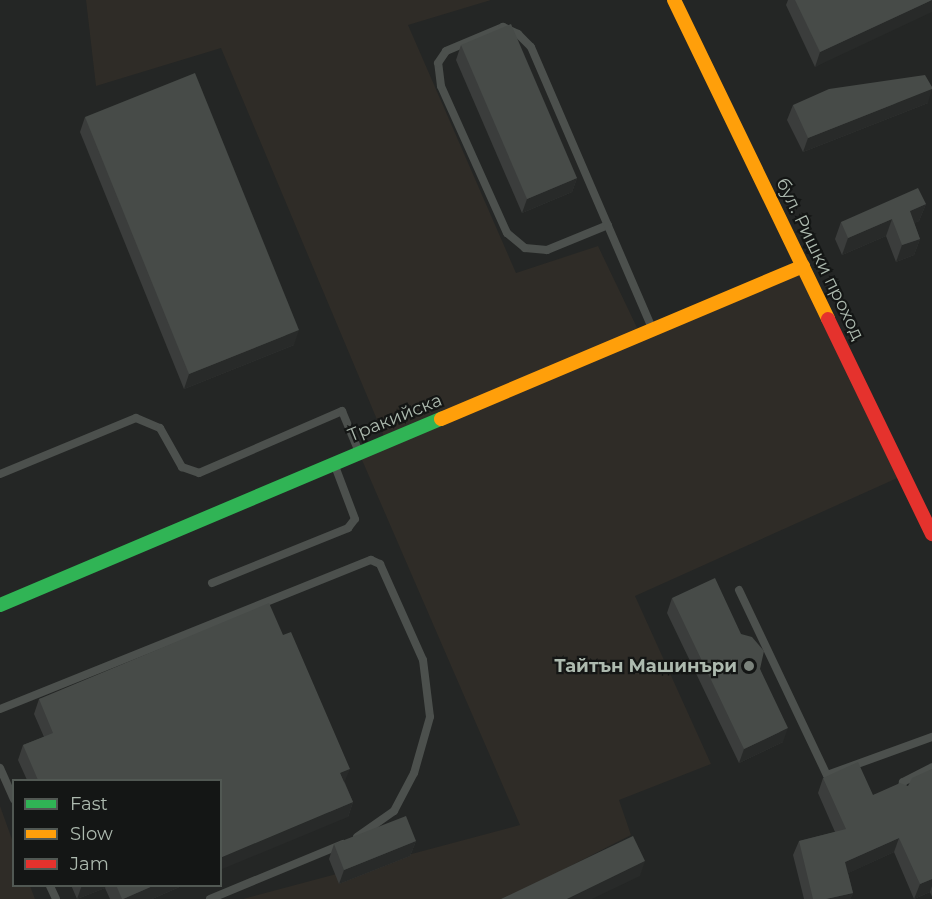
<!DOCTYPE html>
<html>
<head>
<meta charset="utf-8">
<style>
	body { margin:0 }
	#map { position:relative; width:932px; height:899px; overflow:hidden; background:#1a1a1a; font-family:Montserrat,sans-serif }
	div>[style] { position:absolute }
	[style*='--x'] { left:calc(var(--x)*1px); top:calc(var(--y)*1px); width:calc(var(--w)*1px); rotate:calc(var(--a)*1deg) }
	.built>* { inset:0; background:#242625 }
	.green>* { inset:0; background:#2f2c27 }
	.lane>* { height:8px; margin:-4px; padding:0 4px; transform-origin:4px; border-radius:4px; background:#4c504d }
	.fast>* { height:14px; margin:-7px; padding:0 7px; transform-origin:7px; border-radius:7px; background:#30b455 }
	.slow>* { height:14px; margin:-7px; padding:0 7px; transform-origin:7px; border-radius:7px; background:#ff9f0a }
	.jam>* { height:14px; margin:-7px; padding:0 7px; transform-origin:7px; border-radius:7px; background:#e5322d }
	.wall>* { inset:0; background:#3b3d3c }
	.shaded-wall>* { inset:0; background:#282a29 }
	.building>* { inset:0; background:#474b48 }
	.dots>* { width:16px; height:16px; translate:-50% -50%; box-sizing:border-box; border:3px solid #141615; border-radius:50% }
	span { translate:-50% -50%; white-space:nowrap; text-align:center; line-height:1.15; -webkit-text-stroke:4.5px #141615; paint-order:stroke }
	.street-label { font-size:18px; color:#adbaaf }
	.poi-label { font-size:18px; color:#adbaaf; font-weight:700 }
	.right { translate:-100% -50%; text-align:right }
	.legend { position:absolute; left:12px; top:779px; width:210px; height:108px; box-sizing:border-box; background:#141615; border:2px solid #515853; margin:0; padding:8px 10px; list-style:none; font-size:18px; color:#adbaaf }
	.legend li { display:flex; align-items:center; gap:12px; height:30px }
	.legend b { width:30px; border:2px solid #515853 }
</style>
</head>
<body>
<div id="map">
	<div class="built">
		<div style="clip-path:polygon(evenodd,0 0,932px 0,932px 899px,0 899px,0 0,14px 780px,220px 780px,220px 886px,14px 886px,14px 780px)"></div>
	</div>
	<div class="green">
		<div style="clip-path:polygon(86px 0,491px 0,408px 25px,516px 273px,598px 246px,641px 336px,803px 266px,904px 475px,635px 596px,711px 764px,619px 800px,631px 835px,506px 899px,243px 899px,520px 825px,359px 453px,386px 441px,221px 48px,96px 86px)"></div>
		<div style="clip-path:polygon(0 806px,13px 842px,14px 886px,30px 886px,35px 899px,0 899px)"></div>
	</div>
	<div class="lane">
		<div style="--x:608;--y:225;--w:66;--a:157.7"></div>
		<div style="--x:547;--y:250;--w:22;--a:-175"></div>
		<div style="--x:525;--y:248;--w:23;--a:-140"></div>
		<div style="--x:507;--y:233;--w:161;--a:-114.2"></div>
		<div style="--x:441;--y:86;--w:23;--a:-97"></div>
		<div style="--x:438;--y:63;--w:14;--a:-56"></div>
		<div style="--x:446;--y:51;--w:62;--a:-22.8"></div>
		<div style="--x:503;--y:27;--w:17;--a:25"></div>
		<div style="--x:518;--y:34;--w:18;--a:45"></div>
		<div style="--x:531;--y:47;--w:306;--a:66.7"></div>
		<div style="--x:0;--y:474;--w:147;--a:-22.4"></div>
		<div style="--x:136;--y:418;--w:26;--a:23"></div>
		<div style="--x:160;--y:428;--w:45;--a:60.6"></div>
		<div style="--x:182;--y:467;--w:18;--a:19"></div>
		<div style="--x:199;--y:473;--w:156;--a:-23.4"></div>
		<div style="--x:342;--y:411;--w:44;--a:67.5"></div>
		<div style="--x:212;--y:583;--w:147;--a:-22"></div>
		<div style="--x:348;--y:528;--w:11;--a:-52"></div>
		<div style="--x:355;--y:519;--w:57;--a:-110.7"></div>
		<div style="--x:739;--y:590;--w:205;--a:64.6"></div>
		<div style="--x:827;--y:775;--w:112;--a:-19.9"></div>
		<div style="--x:0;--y:709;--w:400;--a:-21.9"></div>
		<div style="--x:371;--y:560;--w:10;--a:24"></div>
		<div style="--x:380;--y:564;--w:105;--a:65.9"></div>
		<div style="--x:423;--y:660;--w:57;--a:83"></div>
		<div style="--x:430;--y:717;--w:58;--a:105.9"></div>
		<div style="--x:414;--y:773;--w:43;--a:117.8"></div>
		<div style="--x:394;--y:811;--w:45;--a:144.9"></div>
		<div style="--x:0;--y:768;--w:34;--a:66"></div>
		<div style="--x:900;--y:795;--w:13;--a:-77"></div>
		<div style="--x:903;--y:782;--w:33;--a:-27"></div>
		<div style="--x:50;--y:886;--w:14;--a:65"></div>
		<div style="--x:210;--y:899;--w:144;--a:-22.5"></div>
	</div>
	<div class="fast">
		<div style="--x:0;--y:605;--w:479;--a:-22.9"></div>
	</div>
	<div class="slow">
		<div style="--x:674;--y:0;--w:354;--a:64.2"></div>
		<div style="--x:441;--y:419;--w:393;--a:-22.9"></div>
	</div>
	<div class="jam">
		<div style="--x:828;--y:319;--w:239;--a:64.2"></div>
	</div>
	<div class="wall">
		<div style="clip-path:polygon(788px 0,932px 0,815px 67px,786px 5px)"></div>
		<div style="clip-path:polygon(461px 45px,577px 178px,572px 192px,522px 213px,456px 60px)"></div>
		<div style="clip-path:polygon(928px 103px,803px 152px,787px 120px,793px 105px)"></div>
		<div style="clip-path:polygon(85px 117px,294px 345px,184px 389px,80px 132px)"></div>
		<div style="clip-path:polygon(926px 204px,919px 221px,914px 223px,920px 239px,914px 255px,896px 262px,886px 236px,842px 255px,835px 239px,841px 222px)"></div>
		<div style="clip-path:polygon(672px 598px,741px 634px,760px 669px,783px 742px,739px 763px,667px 613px)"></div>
		<div style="clip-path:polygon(283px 635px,353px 802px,348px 817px,220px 780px,27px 780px,18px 760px,23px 745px,44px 737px,34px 714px,39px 699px)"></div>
		<div style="clip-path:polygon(932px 769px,932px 897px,930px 892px,914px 899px,894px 852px,848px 873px,853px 893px,850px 899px,804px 899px,793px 855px,799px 841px,835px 832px,818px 793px,823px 778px,873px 795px,908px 786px)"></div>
		<div style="clip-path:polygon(416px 841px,410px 856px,339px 884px,329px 859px,334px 844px)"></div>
		<div style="clip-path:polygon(71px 885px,184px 885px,152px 899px,110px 899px,105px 888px,77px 899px)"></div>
	</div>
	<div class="shaded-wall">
		<div style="clip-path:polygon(932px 0,932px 12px,815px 67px,820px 52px)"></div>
		<div style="clip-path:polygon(932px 89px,928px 103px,803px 152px,808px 138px)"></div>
		<div style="clip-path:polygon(577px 178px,572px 192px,522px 213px,527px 199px)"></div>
		<div style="clip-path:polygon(926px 204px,919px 221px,904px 228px,910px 211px)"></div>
		<div style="clip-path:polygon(892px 219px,886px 236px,842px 255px,848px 238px)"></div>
		<div style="clip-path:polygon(920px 239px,914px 255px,896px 262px,902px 245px)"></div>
		<div style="clip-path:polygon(299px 330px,294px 345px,184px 389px,189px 374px)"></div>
		<div style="clip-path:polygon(788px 728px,783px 742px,739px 763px,744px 749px)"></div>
		<div style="clip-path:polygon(350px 769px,344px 783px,340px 773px)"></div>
		<div style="clip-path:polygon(353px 802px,348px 817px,220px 870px,220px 858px)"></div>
		<div style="clip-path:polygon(899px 838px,894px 852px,840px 877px,845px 862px)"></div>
		<div style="clip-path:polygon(416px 841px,410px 856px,339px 884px,344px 870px)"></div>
		<div style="clip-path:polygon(645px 861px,640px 876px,592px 899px,567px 899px)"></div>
		<div style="clip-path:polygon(932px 879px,932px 886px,930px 892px,914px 899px,920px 884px)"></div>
		<div style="clip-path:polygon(82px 885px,106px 885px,105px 888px,77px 899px)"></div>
		<div style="clip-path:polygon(155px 885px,184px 885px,152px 899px,123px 899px)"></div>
		<div style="clip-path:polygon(853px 893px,850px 899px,826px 899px)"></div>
	</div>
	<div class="building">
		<div style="clip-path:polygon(795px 0,932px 0,820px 52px)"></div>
		<div style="clip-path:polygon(511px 24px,577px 178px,527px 199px,461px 45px)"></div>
		<div style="clip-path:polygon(195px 73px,299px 330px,189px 374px,85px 117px)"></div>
		<div style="clip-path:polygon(925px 75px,932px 87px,932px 89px,808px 138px,793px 105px,829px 89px)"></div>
		<div style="clip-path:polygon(918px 188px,926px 204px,910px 211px,920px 239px,902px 245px,892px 219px,848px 238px,841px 222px)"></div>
		<div style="clip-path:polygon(715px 578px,741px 634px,752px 637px,764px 651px,760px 669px,788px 728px,744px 749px,672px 598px)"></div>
		<div style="clip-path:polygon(269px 603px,283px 635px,291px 632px,350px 769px,340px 773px,353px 802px,220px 858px,220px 780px,38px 780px,23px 745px,53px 733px,39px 699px)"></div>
		<div style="clip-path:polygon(858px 762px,873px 795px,900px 783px,908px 786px,912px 778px,932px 769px,932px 879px,920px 884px,899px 838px,845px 862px,853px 893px,826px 899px,813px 899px,799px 841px,846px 829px,823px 778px)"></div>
		<div style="clip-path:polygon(406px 816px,416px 841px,344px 870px,334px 844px)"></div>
		<div style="clip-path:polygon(633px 836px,645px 861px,567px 899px,501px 899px)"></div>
		<div style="clip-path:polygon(116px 885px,155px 885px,123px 899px,122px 899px)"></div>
	</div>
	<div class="dots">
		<div style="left:749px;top:666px;background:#7a827b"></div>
	</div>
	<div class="street-label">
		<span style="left:820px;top:259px;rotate:64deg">бул. Ришки проход</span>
		<span style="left:395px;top:418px;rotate:-22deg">Тракийска</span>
	</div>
	<div class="poi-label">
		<span class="right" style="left:737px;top:666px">Тайтън Машинъри</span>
	</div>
	<ul class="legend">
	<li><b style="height:8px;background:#30b455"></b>Fast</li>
	<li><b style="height:8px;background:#ff9f0a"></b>Slow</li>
	<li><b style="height:8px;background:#e5322d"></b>Jam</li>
	</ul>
</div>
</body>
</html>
